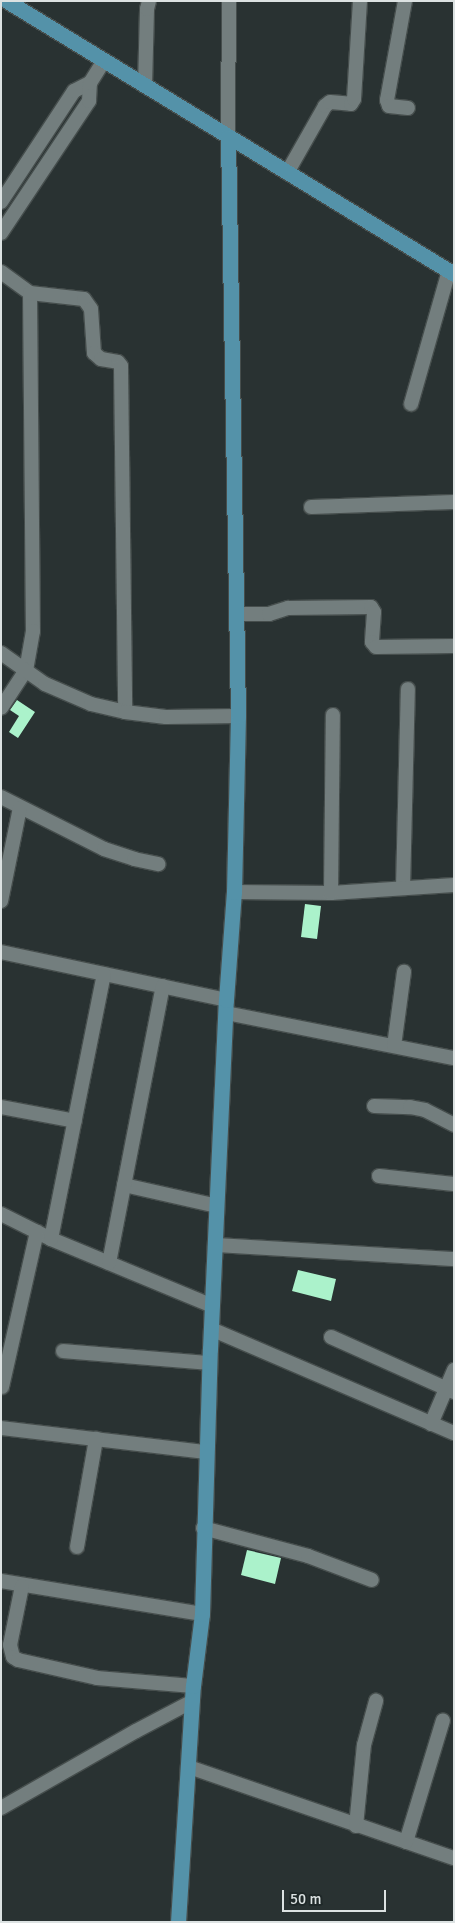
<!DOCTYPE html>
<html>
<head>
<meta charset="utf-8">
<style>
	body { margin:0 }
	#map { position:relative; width:455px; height:1923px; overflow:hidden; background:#293232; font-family:Signika,sans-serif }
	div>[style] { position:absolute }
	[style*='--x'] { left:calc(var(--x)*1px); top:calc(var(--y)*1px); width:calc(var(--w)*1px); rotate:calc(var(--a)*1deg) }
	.building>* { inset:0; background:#abf2cb }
	.roads { filter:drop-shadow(1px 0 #464e4d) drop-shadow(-1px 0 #464e4d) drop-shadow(0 1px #464e4d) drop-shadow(0 -1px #464e4d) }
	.minor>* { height:14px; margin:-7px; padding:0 7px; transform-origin:7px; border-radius:7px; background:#737e7e }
	.major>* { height:15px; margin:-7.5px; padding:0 7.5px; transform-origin:7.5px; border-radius:7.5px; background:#5492a9 }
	span { translate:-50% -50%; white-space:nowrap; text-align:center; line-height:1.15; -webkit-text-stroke:5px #1f2828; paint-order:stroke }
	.frame { position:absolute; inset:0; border:2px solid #dce2e2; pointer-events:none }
	.scale { position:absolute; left:282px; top:1890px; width:104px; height:22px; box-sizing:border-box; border:2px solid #dce2e2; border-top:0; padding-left:6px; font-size:15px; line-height:18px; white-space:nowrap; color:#dce2e2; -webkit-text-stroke:4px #1f2828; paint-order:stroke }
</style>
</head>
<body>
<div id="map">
	<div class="building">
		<div style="clip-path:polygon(17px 700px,35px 712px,18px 738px,9px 732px,19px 716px,10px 710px)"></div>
		<div style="clip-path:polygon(305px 904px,321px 906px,317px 939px,301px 937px)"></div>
		<div style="clip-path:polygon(298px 1270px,336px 1279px,331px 1301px,292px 1291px)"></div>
		<div style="clip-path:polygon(247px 1550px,281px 1558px,275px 1584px,241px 1575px)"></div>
	</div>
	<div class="roads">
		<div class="minor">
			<div style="--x:405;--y:1;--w:101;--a:100.3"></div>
			<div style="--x:387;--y:100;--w:6;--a:72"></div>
			<div style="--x:389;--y:106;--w:19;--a:6"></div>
			<div style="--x:145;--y:86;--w:77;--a:-88.5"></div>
			<div style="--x:147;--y:9;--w:8;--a:-76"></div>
			<div style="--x:228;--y:137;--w:136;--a:-89.6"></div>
			<div style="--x:287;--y:173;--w:77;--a:-60.4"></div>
			<div style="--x:325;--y:106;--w:6;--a:-39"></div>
			<div style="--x:330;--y:102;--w:21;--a:5"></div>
			<div style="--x:351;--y:104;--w:6;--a:-59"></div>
			<div style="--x:354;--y:99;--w:98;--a:-86.5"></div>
			<div style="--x:1;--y:202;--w:133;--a:-56.7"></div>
			<div style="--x:74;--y:91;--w:18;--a:-27"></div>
			<div style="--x:1;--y:233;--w:159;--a:-56.3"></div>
			<div style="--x:89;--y:101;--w:18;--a:-87"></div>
			<div style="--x:90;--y:83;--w:26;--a:-58"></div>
			<div style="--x:1;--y:272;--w:36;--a:36"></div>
			<div style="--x:30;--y:293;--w:338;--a:89.5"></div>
			<div style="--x:33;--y:631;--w:40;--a:100"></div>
			<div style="--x:26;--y:670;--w:45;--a:123.3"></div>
			<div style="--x:30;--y:293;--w:54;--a:6.3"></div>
			<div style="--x:84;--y:299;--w:12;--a:55"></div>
			<div style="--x:91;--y:309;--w:44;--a:86.1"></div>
			<div style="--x:94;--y:353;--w:9;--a:41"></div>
			<div style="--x:101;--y:359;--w:17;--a:10"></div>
			<div style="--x:118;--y:362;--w:5;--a:53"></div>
			<div style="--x:121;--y:366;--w:346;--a:89.3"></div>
			<div style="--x:411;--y:404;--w:138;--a:-74.1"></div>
			<div style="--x:311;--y:507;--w:143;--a:-2"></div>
			<div style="--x:236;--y:614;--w:33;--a:0"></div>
			<div style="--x:269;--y:614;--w:20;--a:-18"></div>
			<div style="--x:288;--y:608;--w:83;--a:-0.7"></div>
			<div style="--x:371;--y:607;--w:6;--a:59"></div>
			<div style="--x:374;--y:612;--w:30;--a:94"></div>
			<div style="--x:372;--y:642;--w:6;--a:51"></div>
			<div style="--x:376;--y:647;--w:78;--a:-0.7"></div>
			<div style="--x:1;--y:653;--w:54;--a:35.2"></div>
			<div style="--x:45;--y:684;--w:50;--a:23.5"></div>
			<div style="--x:91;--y:704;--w:35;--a:13"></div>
			<div style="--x:125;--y:712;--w:41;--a:7"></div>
			<div style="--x:166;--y:717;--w:72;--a:-0.8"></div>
			<div style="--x:1;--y:797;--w:115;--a:26.8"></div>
			<div style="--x:104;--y:849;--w:32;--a:18"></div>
			<div style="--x:134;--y:859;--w:25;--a:12"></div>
			<div style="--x:403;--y:888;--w:199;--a:-88.6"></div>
			<div style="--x:234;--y:892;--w:97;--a:0.6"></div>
			<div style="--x:331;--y:893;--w:123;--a:-3.7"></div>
			<div style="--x:331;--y:893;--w:178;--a:-89.4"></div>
			<div style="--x:1;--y:901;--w:95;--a:-78.5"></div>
			<div style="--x:1;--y:952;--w:230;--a:12"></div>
			<div style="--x:226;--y:1013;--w:232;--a:11.2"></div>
			<div style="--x:394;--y:1046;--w:75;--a:-82.3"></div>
			<div style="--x:374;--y:1106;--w:36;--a:2"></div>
			<div style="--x:410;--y:1107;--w:15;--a:11"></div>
			<div style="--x:425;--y:1110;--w:33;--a:27"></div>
			<div style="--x:1;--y:1107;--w:75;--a:10.7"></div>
			<div style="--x:379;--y:1176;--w:75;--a:6.1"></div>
			<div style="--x:124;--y:1185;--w:95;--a:12.7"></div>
			<div style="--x:1;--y:1214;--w:56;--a:26.6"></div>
			<div style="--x:51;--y:1239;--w:175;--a:22.5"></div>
			<div style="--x:51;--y:1239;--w:270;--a:-78.7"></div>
			<div style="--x:215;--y:1245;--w:239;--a:3.4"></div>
			<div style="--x:109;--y:1263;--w:282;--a:-79"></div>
			<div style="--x:211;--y:1329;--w:264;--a:23.2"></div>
			<div style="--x:331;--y:1337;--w:135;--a:24.1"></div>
			<div style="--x:63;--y:1351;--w:147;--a:4.7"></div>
			<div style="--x:2;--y:1387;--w:159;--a:-77.3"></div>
			<div style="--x:431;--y:1424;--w:59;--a:-66.9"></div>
			<div style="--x:1;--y:1428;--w:206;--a:6.7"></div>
			<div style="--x:203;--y:1528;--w:109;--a:14.9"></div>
			<div style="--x:308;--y:1556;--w:68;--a:20.6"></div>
			<div style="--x:77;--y:1547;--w:110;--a:-80"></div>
			<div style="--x:1;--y:1581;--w:204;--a:9.3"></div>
			<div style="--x:22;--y:1586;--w:60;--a:101.5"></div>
			<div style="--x:10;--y:1645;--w:12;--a:76"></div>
			<div style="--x:13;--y:1657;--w:6;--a:31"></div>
			<div style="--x:18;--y:1660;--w:81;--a:12.8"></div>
			<div style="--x:97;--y:1678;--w:96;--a:4.8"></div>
			<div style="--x:189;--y:1767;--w:280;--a:19"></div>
			<div style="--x:1;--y:1808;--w:155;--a:-29.7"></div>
			<div style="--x:136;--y:1731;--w:64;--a:-27.8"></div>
			<div style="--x:356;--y:1826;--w:81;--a:-84.4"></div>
			<div style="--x:364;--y:1745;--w:46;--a:-74.7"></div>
			<div style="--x:406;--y:1842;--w:127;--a:-73.1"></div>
		</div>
		<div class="major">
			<div style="--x:7;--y:1;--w:524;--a:31.41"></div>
			<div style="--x:178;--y:1922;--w:236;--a:-86.4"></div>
			<div style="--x:193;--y:1686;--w:73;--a:-82.9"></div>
			<div style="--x:202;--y:1614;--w:265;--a:-88.3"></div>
			<div style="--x:210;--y:1349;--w:349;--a:-87.4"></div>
			<div style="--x:226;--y:1000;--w:108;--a:-85.8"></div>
			<div style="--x:234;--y:892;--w:176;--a:-88.7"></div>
			<div style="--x:238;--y:716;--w:579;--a:-90.99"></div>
		</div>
	</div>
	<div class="frame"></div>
	<div class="scale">50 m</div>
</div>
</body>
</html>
